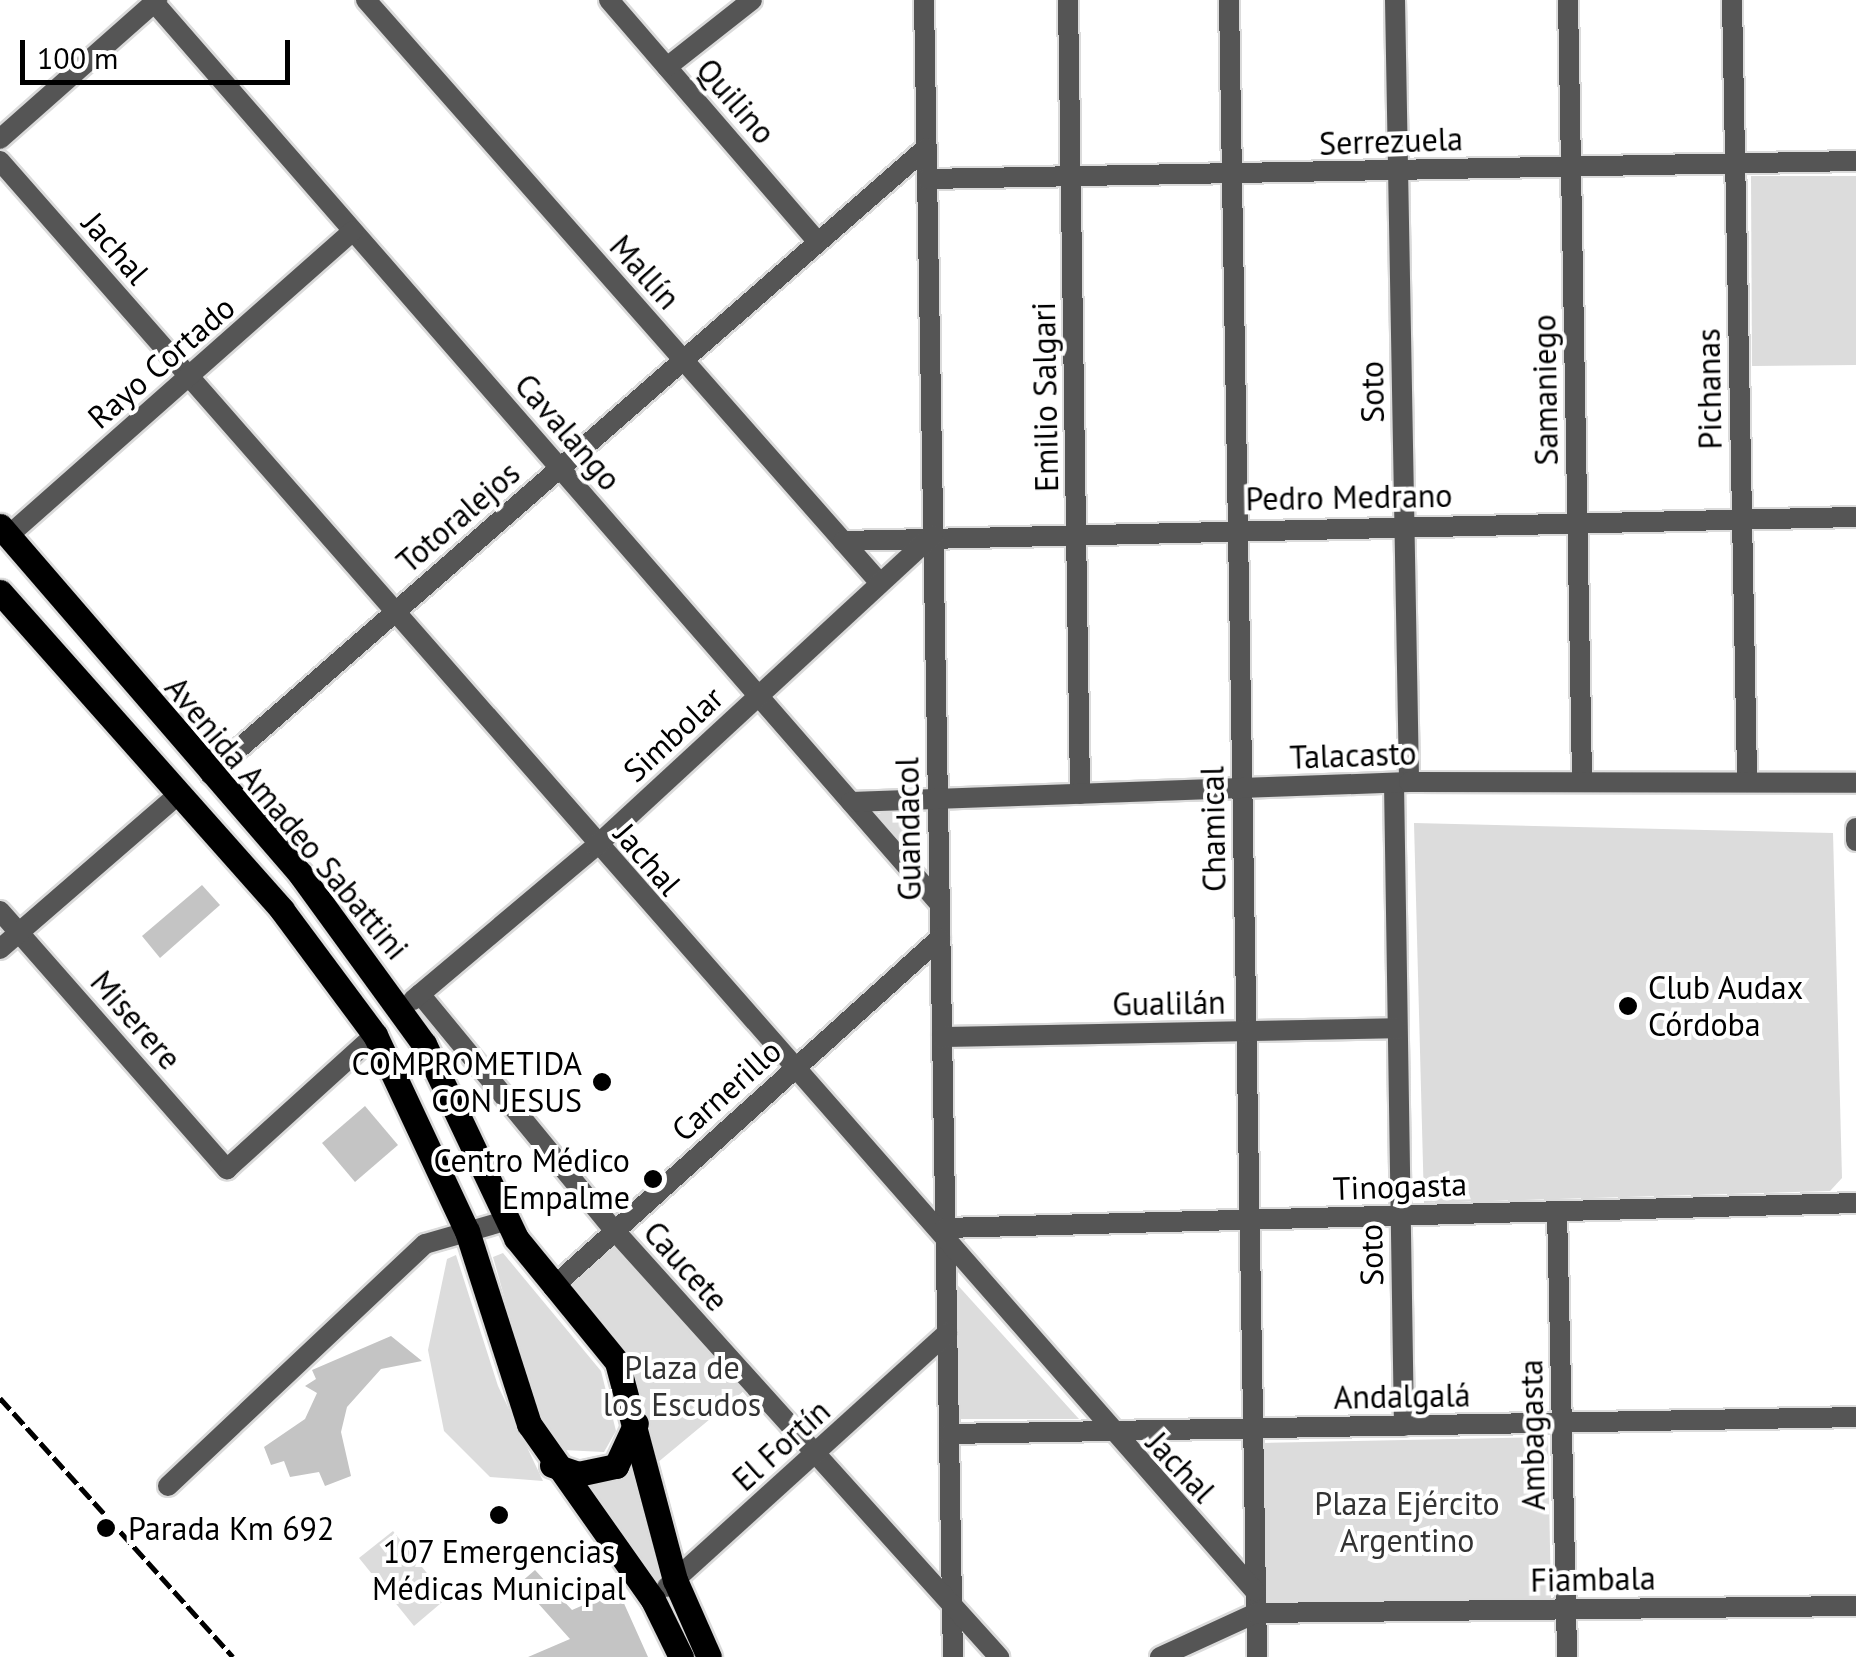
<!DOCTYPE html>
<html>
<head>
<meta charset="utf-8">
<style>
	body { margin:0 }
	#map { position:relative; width:1856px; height:1657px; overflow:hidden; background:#fff; font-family:"PT Sans",sans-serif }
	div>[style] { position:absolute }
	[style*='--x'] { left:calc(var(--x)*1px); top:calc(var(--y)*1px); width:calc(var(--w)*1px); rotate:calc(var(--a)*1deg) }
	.green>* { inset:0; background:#dcdcdc }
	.building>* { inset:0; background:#c4c4c4 }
	.roads { filter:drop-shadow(2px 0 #dbdbdb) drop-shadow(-2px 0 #dbdbdb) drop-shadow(0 2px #dbdbdb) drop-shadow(0 -2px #dbdbdb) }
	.street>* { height:20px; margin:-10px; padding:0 10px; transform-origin:10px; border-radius:10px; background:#555 }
	.primary>* { height:25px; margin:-12.5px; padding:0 12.5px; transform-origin:12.5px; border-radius:12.5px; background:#000 }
	.rail>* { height:5px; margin-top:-2.5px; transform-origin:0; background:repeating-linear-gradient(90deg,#000 0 15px,transparent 0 20px) }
	.dots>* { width:28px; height:28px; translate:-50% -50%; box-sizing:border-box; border:5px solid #fff; border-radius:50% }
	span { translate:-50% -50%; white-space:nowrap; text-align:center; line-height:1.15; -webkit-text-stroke:8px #fff; paint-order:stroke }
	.street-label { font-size:32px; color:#000 }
	.poi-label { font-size:32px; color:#000 }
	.left { translate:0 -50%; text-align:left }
	.right { translate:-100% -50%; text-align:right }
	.park-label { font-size:32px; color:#333 }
	.scale { position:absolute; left:20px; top:40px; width:270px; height:45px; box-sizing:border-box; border:5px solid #000; border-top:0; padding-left:12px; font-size:30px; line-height:35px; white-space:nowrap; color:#000; -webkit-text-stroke:8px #fff; paint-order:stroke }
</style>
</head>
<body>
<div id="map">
	<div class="green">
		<div style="clip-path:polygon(1751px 176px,1856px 176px,1856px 365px,1752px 366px)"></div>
		<div style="clip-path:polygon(910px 807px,915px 815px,914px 865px,872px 815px)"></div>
		<div style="clip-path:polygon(1414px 823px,1833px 833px,1842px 1178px,1830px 1191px,1424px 1203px)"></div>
		<div style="clip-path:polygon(614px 1245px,745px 1390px,657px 1463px,634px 1371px,567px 1288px)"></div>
		<div style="clip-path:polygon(503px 1253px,601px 1371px,616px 1431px,604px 1452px,563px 1450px,534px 1403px,493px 1257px)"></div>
		<div style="clip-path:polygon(456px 1255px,498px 1386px,543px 1481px,490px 1477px,444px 1431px,428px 1350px,447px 1259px)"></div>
		<div style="clip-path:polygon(953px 1280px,1079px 1419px,957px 1419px)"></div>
		<div style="clip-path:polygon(1548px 1437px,1551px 1602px,1266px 1608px,1263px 1443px)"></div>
		<div style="clip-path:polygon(634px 1465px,665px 1582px,651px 1594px,583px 1489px)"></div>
		<div style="clip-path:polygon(393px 1531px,447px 1598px,414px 1626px,359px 1558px)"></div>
	</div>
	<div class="building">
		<div style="clip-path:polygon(202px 885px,220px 905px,160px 958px,142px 936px)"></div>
		<div style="clip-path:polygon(365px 1106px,398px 1145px,355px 1182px,322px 1143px)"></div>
		<div style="clip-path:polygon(391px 1336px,422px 1361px,381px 1369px,347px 1407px,341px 1432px,351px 1476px,325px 1486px,319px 1472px,290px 1477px,284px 1461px,271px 1465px,264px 1447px,305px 1419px,317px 1393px,305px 1386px,316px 1379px,312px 1370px)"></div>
		<div style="clip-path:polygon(535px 1570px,572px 1610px,618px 1590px,648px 1657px,528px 1657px,570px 1639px,520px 1583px)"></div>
	</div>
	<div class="roads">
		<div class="street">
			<div style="--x:152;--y:0;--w:1198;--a:48.93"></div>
			<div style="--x:366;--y:0;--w:777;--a:48.6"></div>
			<div style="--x:609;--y:0;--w:320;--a:49.2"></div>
			<div style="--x:924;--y:0;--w:1657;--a:89"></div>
			<div style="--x:1068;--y:0;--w:794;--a:89.13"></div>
			<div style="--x:1229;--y:0;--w:1657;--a:89.03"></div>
			<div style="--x:1395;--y:0;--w:782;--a:88.97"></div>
			<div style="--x:1568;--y:0;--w:780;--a:88.97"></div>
			<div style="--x:1732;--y:0;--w:777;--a:88.89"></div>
			<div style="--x:667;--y:67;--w:108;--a:-38.2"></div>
			<div style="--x:0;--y:139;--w:210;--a:-41.5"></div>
			<div style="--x:0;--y:161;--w:1903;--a:48.73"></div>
			<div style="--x:927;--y:179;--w:929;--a:-1.11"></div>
			<div style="--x:8;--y:536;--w:460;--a:-41.5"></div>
			<div style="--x:843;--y:541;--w:1013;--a:-1.36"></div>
			<div style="--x:210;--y:774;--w:951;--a:-41.16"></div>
			<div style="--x:1394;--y:783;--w:643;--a:89.11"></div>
			<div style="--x:851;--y:802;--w:558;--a:-2.05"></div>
			<div style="--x:1409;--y:782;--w:447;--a:0.1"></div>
			<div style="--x:1856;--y:828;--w:13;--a:90"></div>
			<div style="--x:0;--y:911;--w:344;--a:48.7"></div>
			<div style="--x:227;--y:1169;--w:200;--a:-42.2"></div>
			<div style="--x:0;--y:949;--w:235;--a:-40.9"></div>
			<div style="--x:420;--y:994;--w:307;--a:50.6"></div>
			<div style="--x:615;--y:1231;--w:574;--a:47.97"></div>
			<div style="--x:413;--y:1000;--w:239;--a:-40.1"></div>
			<div style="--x:596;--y:846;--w:459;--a:-42.7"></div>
			<div style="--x:942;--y:1037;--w:455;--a:-1.1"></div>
			<div style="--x:1557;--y:1211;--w:446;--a:88.7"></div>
			<div style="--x:945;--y:1228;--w:911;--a:-1.57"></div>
			<div style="--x:553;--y:1287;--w:521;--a:-42.04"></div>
			<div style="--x:949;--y:1434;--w:907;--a:-1.07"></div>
			<div style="--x:168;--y:1486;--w:353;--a:-43.3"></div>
			<div style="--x:425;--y:1244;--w:86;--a:-16.1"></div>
			<div style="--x:667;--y:1587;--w:378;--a:-42.2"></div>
			<div style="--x:1160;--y:1657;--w:106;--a:-24.6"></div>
			<div style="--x:1256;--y:1613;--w:600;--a:-0.67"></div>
		</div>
		<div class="primary">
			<div style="--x:0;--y:526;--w:461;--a:49.2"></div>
			<div style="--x:301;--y:875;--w:209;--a:54"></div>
			<div style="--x:424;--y:1044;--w:215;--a:64.6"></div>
			<div style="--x:516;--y:1238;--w:160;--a:50.8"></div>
			<div style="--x:617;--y:1362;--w:226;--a:75.1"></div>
			<div style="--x:675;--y:1580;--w:84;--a:66.2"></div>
			<div style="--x:0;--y:592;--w:425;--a:48.4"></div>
			<div style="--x:282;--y:910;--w:156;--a:53.4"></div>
			<div style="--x:375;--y:1035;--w:217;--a:64.9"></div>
			<div style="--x:467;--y:1231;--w:203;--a:72.2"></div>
			<div style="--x:529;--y:1424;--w:215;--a:54.8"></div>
			<div style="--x:653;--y:1600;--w:64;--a:63.8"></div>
			<div style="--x:552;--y:1465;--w:28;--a:19"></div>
			<div style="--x:578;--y:1474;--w:39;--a:-12"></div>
			<div style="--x:616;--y:1466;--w:47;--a:-65.1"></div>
		</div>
	</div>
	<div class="rail">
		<div style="--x:0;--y:1398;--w:348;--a:48"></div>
	</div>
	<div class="dots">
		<div style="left:1628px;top:1006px;background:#000"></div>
		<div style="left:602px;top:1082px;background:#000"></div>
		<div style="left:653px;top:1179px;background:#000"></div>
		<div style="left:499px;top:1515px;background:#000"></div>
		<div style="left:106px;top:1528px;background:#000"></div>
	</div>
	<div class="street-label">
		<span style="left:736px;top:101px;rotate:49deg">Quilino</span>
		<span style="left:1391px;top:141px;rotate:-2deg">Serrezuela</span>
		<span style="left:116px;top:248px;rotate:49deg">Jachal</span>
		<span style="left:645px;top:272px;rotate:48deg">Mallín</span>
		<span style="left:161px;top:362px;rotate:-41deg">Rayo Cortado</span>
		<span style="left:1709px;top:389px;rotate:-91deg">Pichanas</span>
		<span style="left:1545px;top:390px;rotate:-91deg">Samaniego</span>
		<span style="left:1372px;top:392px;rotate:-91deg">Soto</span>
		<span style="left:1045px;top:397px;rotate:-91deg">Emilio Salgari</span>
		<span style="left:568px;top:432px;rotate:49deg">Cavalango</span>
		<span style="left:1349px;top:497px;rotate:-1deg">Pedro Medrano</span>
		<span style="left:458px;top:517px;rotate:-41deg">Totoralejos</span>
		<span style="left:673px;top:734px;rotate:-43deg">Simbolar</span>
		<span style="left:1353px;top:755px;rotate:-2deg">Talacasto</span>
		<span style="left:287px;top:818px;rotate:50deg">Avenida Amadeo Sabattini</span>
		<span style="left:908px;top:829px;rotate:-91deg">Guandacol</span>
		<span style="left:1213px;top:829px;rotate:-91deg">Chamical</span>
		<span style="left:648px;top:859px;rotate:49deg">Jachal</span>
		<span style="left:1169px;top:1003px;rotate:-1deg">Gualilán</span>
		<span style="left:136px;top:1020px;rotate:49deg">Miserere</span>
		<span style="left:726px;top:1090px;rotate:-42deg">Carnerillo</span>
		<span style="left:1400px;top:1186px;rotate:-2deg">Tinogasta</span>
		<span style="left:1371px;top:1255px;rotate:-91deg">Soto</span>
		<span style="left:686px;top:1266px;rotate:48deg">Caucete</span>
		<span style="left:1402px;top:1396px;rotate:-1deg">Andalgalá</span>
		<span style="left:1532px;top:1435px;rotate:-91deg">Ambagasta</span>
		<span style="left:781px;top:1445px;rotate:-42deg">El Fortín</span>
		<span style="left:1181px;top:1467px;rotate:47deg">Jachal</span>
		<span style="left:1593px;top:1579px;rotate:-1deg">Fiambala</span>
	</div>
	<div class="poi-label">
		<span class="left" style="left:1648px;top:1006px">Club Audax<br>Córdoba</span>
		<span class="right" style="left:582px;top:1082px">COMPROMETIDA<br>CON JESUS</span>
		<span class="right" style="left:630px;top:1179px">Centro Médico<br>Empalme</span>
		<span class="left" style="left:128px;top:1528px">Parada Km 692</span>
		<span style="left:499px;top:1570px">107 Emergencias<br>Médicas Municipal</span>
	</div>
	<div class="park-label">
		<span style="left:682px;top:1386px">Plaza de<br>los Escudos</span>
		<span style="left:1407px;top:1522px">Plaza Ejército<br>Argentino</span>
	</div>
	<div class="scale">100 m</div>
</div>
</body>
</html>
